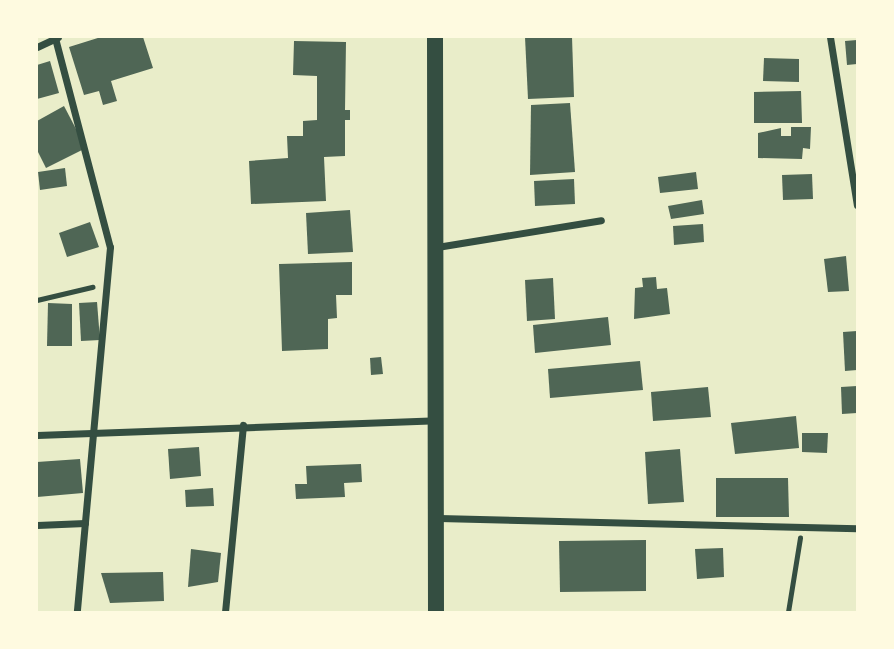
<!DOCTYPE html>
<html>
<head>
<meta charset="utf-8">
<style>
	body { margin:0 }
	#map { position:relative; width:894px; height:649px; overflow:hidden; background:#e9edc9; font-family:"Noto Sans",sans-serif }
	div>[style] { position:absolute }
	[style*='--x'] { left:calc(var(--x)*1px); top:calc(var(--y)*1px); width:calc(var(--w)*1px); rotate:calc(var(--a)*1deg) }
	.building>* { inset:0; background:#4f6655 }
	.path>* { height:4.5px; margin:-2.25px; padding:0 2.25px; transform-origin:2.25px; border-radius:2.25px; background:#344e41 }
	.minor>* { height:7px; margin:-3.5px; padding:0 3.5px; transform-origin:3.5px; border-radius:3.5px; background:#344e41 }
	.trunk>* { height:16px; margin:-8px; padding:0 8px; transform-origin:8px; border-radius:8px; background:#344e41 }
	span { translate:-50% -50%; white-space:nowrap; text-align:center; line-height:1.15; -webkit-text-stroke:6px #fefae0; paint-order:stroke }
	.frame { position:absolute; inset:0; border:38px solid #fefae0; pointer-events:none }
</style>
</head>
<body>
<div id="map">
	<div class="building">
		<i style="clip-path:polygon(101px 37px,143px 37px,153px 68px,111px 81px,117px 101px,103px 105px,99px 91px,84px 95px,69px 47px)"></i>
		<i style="clip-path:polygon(525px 37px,572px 37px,574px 97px,528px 99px)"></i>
		<i style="clip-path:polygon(857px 40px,857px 64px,847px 65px,845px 41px)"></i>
		<i style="clip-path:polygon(294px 41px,346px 42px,345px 110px,350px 110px,350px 120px,345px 120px,345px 156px,324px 157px,326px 201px,251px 204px,249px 161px,288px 158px,287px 136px,303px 136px,303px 121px,317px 120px,317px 76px,293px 75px)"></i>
		<i style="clip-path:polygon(764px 58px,799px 59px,799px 82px,763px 81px)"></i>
		<i style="clip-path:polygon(50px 61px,59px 93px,37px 99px,37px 65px)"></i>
		<i style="clip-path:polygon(801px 91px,802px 123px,754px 123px,754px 92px)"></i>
		<i style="clip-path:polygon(570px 103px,575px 172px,530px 175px,531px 105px)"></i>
		<i style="clip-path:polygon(64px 106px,86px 148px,46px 168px,37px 150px,37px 121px)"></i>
		<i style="clip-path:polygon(791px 127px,811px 127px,810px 149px,803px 148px,802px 159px,758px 158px,758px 133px,781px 128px,781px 136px,791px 136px)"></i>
		<i style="clip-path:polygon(65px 168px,67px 186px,40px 190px,38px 172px)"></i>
		<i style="clip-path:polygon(696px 172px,698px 189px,660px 193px,658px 177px)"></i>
		<i style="clip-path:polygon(812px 174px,813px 199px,783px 200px,782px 175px)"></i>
		<i style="clip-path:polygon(574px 179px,575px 204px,535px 206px,534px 181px)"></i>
		<i style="clip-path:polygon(702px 200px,704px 214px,671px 219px,668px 206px)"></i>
		<i style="clip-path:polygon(350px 210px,353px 252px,308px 254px,306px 213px)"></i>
		<i style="clip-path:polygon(90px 222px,99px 247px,67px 257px,59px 233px)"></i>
		<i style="clip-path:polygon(703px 224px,704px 242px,674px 245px,673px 226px)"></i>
		<i style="clip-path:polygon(846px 256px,849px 291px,828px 292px,824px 259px)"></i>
		<i style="clip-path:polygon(352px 262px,352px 295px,336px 295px,337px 318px,328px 319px,328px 349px,282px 351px,279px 264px)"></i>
		<i style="clip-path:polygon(656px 277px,657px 289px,667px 288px,670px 314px,634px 319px,635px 288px,643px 287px,642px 278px)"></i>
		<i style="clip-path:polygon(553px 278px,555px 319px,527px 321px,525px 280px)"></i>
		<i style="clip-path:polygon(97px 302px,100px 340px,81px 341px,79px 303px)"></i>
		<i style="clip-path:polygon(48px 303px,72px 304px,72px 346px,47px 346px)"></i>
		<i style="clip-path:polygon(608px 317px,611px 345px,535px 353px,533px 325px)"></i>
		<i style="clip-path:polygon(857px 331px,857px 370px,845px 371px,843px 332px)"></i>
		<i style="clip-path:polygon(381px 357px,383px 374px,371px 375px,370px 358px)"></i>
		<i style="clip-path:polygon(640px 361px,643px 390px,550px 398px,548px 369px)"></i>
		<i style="clip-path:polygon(857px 386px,857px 413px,842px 414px,841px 387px)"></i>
		<i style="clip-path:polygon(708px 387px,711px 417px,653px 421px,651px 392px)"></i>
		<i style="clip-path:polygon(796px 416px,799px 448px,735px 454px,731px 423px)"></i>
		<i style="clip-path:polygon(802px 433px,828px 433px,827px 453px,802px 452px)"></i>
		<i style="clip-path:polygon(199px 447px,201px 476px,170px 479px,168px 449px)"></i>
		<i style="clip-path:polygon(680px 449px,684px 502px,648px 504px,645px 452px)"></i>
		<i style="clip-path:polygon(80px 459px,83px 493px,37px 497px,37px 462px)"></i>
		<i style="clip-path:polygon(361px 464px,362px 482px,344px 483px,345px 497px,296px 499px,295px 484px,307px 484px,306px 466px)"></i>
		<i style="clip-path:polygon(716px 478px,788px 478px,789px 517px,716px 517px)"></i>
		<i style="clip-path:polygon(213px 488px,214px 506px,186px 507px,185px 490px)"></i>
		<i style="clip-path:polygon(646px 540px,646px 591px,560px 592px,559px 541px)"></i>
		<i style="clip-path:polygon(723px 548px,724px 577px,697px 579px,695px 549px)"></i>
		<i style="clip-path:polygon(191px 549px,221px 553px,218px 582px,188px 587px)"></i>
		<i style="clip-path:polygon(163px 572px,164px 601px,110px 603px,101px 573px)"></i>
	</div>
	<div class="path">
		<i style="--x:37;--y:300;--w:57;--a:-13.3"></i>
		<i style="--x:788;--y:612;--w:75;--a:-80.8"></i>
	</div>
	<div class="minor">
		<i style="--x:830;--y:37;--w:170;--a:80.9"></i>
		<i style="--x:55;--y:38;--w:216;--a:75.3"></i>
		<i style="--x:110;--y:247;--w:366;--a:95.2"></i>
		<i style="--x:37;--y:47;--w:23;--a:-25"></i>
		<i style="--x:437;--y:247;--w:166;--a:-9.3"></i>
		<i style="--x:37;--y:435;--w:400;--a:-2.1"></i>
		<i style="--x:439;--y:518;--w:418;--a:1.4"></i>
		<i style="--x:37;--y:525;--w:48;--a:-2.4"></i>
		<i style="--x:225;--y:612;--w:188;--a:-84.5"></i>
	</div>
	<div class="trunk">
		<i style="--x:435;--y:37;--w:575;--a:89.9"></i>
	</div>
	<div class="frame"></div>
</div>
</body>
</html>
